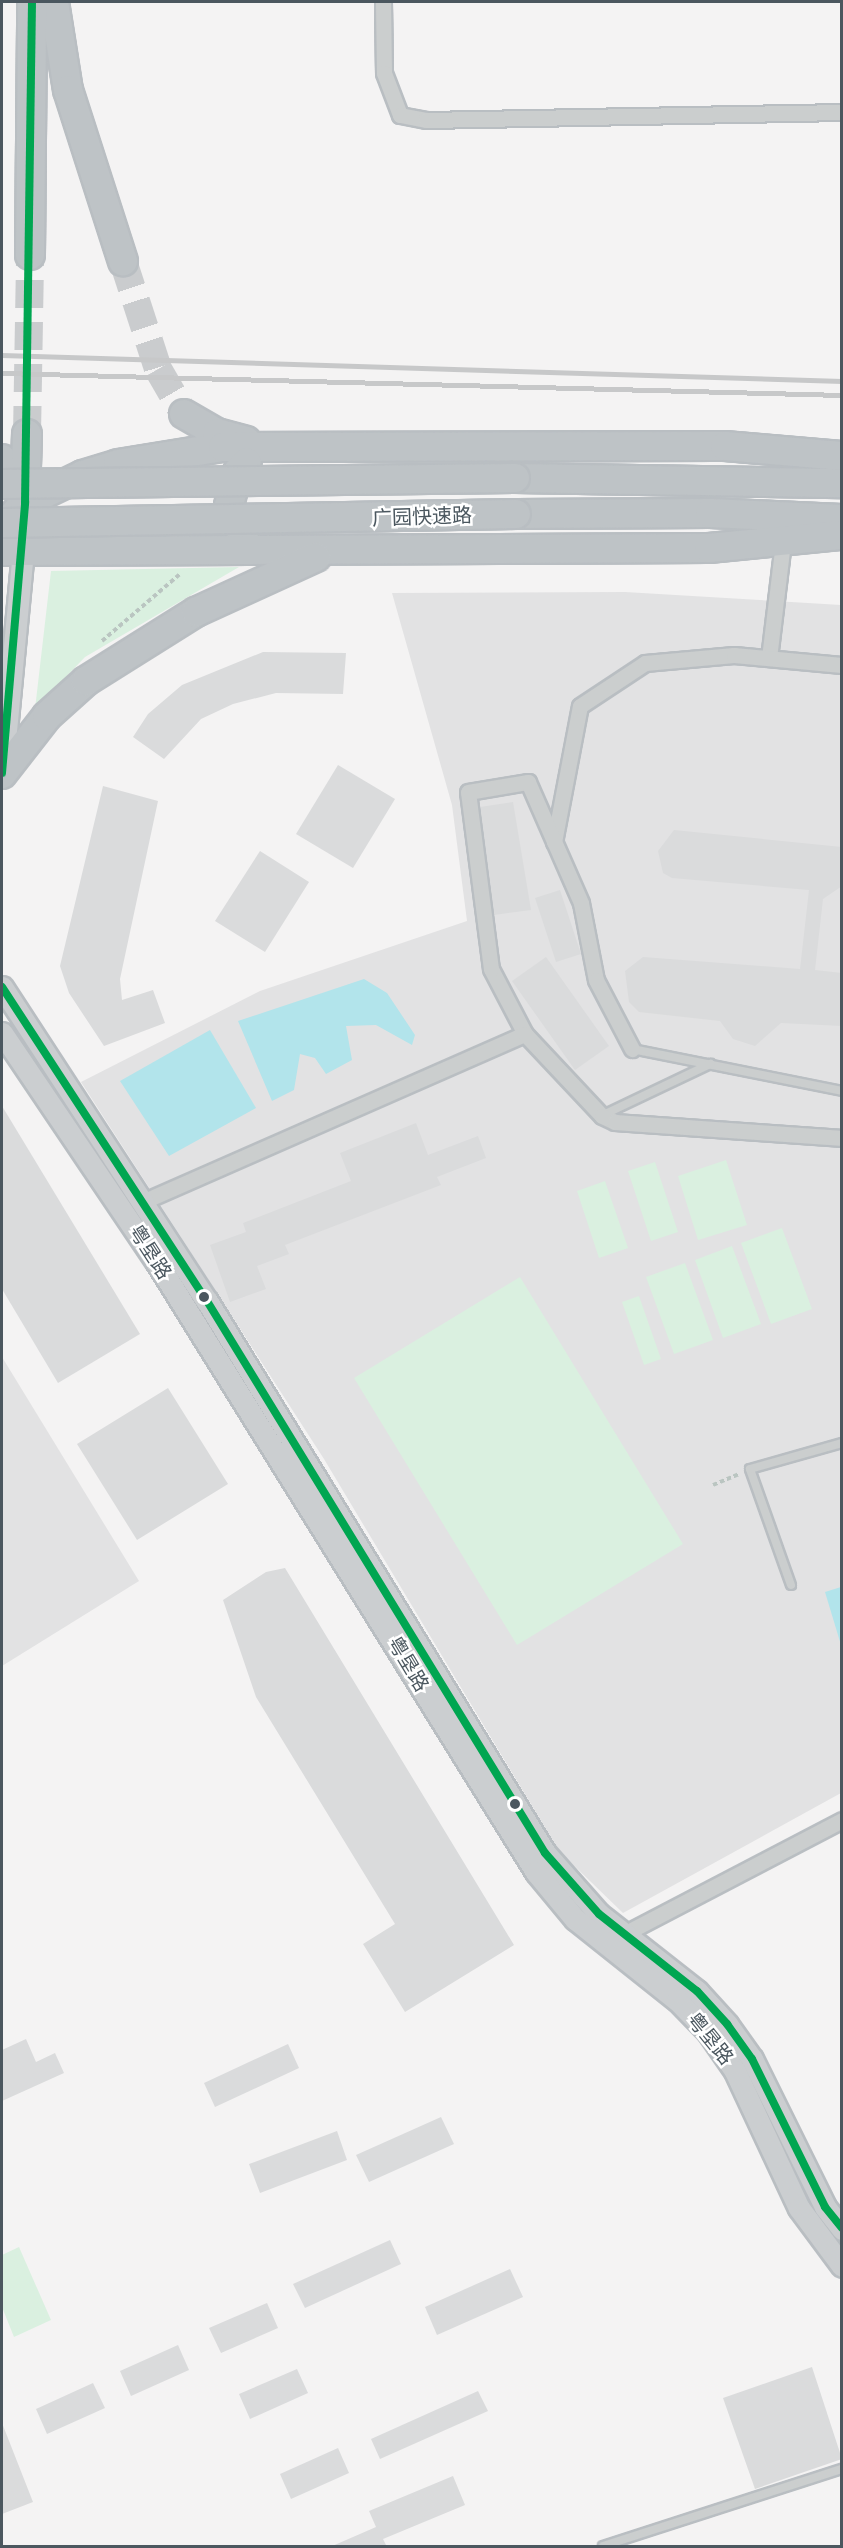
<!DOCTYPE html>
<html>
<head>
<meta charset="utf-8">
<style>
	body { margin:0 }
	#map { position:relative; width:843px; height:2548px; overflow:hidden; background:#f4f3f3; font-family:Karla,"Noto Sans SC",sans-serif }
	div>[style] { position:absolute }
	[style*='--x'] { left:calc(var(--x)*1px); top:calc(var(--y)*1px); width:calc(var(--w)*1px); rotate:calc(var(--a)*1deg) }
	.education>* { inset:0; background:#e2e2e3 }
	.green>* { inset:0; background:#daf0e0 }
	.water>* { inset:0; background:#b2e4eb }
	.building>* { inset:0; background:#dadbdc }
	.highway-tunnel>* { height:28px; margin-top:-14px; transform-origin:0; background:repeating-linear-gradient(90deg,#caccce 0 28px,transparent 0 42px) }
	.path>* { height:4px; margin-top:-2px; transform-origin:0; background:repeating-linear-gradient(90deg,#bac5c1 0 4.5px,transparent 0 7.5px) }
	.roads { filter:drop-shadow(2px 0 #b9bec2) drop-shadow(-2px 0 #b9bec2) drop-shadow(0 2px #b9bec2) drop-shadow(0 -2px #b9bec2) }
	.lane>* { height:8px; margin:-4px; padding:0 4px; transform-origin:4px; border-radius:4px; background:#cbcece }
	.street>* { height:15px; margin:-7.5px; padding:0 7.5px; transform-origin:7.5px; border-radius:7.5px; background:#cbcece }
	.secondary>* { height:21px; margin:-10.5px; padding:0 10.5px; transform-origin:10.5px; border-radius:10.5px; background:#cbced0 }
	.highway>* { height:28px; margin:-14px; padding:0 14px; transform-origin:14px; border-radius:14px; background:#bec3c6 }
	.rail>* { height:4.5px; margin:-2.25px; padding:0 2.25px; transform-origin:2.25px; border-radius:2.25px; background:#c7c8c9 }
	.bridges { filter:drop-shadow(2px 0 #b9bec2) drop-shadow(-2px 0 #b9bec2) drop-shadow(0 2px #b9bec2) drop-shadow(0 -2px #b9bec2) }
	.highway-bridge>* { height:28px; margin:-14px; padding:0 14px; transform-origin:14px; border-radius:14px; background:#bec3c6 }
	.bus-1>* { height:8px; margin:-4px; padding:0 4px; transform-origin:4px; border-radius:4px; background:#00a651 }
	.dots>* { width:16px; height:16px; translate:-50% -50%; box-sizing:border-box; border:3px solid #fff; border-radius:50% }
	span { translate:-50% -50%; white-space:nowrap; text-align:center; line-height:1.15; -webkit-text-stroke:5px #fff; paint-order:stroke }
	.street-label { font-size:20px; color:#4b575f }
	.frame { position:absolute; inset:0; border:3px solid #4b575f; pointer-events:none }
</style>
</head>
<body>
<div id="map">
	<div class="education">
		<i style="clip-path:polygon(625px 592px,841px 605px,841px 1793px,623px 1913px,559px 1851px,324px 1459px,81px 1082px,260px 991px,467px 921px,452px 805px,392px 593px)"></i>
		<i style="clip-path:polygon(2px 1357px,139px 1581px,2px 1666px)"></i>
	</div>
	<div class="green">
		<i style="clip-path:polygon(239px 567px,85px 657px,35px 709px,51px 571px)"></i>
		<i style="clip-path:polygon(726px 1160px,747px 1225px,698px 1240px,678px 1176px)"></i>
		<i style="clip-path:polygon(655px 1162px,678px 1232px,651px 1241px,628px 1171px)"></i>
		<i style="clip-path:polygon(605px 1181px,628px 1248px,599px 1258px,577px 1191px)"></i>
		<i style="clip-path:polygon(782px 1228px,812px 1309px,771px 1324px,741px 1243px)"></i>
		<i style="clip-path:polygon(732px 1246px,761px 1324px,723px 1338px,695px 1260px)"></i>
		<i style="clip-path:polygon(685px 1263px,713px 1340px,674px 1354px,646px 1277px)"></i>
		<i style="clip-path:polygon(520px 1277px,683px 1544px,517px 1645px,354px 1378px)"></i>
		<i style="clip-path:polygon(639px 1296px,661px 1359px,644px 1365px,622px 1302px)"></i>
		<i style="clip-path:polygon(19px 2247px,51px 2320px,14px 2337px,2px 2307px,2px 2255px)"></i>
	</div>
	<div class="water">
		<i style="clip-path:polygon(364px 979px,387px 993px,415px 1035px,412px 1045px,376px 1025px,346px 1026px,352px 1060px,326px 1074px,315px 1058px,300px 1054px,294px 1090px,272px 1101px,238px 1021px)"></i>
		<i style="clip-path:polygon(210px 1030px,256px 1108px,169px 1156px,120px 1081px)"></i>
		<i style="clip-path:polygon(841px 1587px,842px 1587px,841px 1645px,825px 1592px)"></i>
	</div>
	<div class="building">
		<i style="clip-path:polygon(263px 652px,346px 653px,343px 694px,276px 693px,233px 704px,201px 719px,164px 759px,133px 737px,148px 714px,182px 685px)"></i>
		<i style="clip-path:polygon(338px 765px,395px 799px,353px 868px,296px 834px)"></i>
		<i style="clip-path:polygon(103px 786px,158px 801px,120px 979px,122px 1000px,153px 990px,165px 1023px,104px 1046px,69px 993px,60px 966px)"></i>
		<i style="clip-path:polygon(513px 802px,531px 910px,494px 915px,480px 807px)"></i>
		<i style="clip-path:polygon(674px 830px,842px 847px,842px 886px,823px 899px,815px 970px,842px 973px,842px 1026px,781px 1023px,755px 1046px,733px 1039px,720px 1021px,639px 1012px,629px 1002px,625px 971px,643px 957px,800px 969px,809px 890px,672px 878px,663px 873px,658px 851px)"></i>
		<i style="clip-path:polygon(260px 851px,309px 882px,265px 952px,215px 921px)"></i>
		<i style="clip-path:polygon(560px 890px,581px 954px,556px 962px,535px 898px)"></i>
		<i style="clip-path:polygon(546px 957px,609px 1046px,575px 1070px,512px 981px)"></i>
		<i style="clip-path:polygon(2px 1106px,140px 1334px,58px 1383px,2px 1289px)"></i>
		<i style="clip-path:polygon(416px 1123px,428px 1155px,478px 1136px,486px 1158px,437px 1177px,441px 1185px,285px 1245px,289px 1254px,257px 1266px,266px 1289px,230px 1302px,210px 1245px,246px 1232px,243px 1223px,351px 1181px,340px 1153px)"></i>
		<i style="clip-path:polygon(168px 1388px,228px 1484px,137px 1540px,77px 1444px)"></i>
		<i style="clip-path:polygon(285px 1568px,514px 1945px,405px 2012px,363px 1944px,395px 1924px,256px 1697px,223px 1600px,266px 1572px)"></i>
		<i style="clip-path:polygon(26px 2039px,36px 2062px,55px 2053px,64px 2073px,2px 2101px,2px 2050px)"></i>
		<i style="clip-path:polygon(288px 2044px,299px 2068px,215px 2107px,204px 2083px)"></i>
		<i style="clip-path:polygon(441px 2117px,454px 2144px,369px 2182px,356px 2155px)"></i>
		<i style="clip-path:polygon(337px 2131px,347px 2160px,260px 2193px,249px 2164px)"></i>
		<i style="clip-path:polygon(390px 2240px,401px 2264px,305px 2308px,293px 2284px)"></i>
		<i style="clip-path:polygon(510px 2269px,523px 2297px,437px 2335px,425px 2307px)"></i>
		<i style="clip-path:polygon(267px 2303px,278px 2328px,221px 2353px,209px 2328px)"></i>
		<i style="clip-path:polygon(178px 2345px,189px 2370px,131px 2396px,120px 2371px)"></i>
		<i style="clip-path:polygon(812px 2367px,842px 2459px,755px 2489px,723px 2398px)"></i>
		<i style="clip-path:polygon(297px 2369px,308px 2393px,250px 2419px,239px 2394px)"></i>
		<i style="clip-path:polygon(93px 2383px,105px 2408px,47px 2434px,36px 2409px)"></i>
		<i style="clip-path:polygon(478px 2391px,488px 2411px,380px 2459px,371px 2439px)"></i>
		<i style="clip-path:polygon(2px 2423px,33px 2502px,2px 2514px)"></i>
		<i style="clip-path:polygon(338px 2448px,349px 2473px,291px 2499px,280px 2474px)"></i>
		<i style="clip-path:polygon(453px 2476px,465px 2505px,383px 2539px,387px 2547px,330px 2547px,376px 2527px,369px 2511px)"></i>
	</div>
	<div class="highway-tunnel">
		<i style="--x:123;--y:261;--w:114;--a:72"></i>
		<i style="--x:158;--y:369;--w:52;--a:60"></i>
		<i style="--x:27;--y:434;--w:179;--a:-89"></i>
	</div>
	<div class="path">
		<i style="--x:102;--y:641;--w:104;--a:-40.7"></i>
		<i style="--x:713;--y:1485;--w:28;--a:-23"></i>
	</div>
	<div class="roads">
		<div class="lane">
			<i style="--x:632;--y:1049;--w:214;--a:11.3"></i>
			<i style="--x:603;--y:1115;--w:119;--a:-25.5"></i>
			<i style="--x:791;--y:1585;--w:123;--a:-109.5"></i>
			<i style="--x:750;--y:1469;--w:96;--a:-15.8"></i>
			<i style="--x:603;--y:2546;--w:251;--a:-17.9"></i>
		</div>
		<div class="street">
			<i style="--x:383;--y:2;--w:71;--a:89.2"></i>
			<i style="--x:384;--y:73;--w:45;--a:69.1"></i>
			<i style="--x:400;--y:115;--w:26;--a:11"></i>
			<i style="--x:426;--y:120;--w:416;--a:-1.1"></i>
			<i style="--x:769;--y:658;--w:117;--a:-83.1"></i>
			<i style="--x:554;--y:842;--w:138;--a:-79.2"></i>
			<i style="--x:580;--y:706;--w:78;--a:-33.5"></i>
			<i style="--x:645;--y:663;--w:89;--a:-5.1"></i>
			<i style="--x:734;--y:655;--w:108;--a:5.3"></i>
			<i style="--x:525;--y:1034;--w:73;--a:-117.6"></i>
			<i style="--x:491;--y:969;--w:178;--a:-97.4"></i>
			<i style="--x:468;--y:792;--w:61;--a:-9.5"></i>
			<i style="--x:528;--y:782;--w:132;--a:66.3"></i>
			<i style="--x:581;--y:903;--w:78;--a:79"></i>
			<i style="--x:596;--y:980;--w:78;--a:62.4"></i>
			<i style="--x:142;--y:1202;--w:418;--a:-23.7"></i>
			<i style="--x:525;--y:1034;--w:112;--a:46.8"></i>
			<i style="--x:602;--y:1116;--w:14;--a:25"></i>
			<i style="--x:615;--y:1122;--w:228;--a:4"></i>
			<i style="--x:624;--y:1934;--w:246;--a:-27.6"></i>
		</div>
		<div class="secondary">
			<i style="--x:2;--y:773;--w:223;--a:-84.6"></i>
			<i style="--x:2;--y:987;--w:375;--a:56.9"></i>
			<i style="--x:207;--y:1301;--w:647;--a:58.52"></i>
			<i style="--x:545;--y:1853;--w:81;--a:48.5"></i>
			<i style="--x:599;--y:1914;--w:125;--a:38.2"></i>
			<i style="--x:697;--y:1991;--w:45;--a:47.7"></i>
			<i style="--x:727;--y:2024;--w:43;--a:54.5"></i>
			<i style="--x:752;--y:2059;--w:165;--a:63.7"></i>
			<i style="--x:825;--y:2207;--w:28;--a:52"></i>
			<i style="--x:2;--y:1033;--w:275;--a:56"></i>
			<i style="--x:156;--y:1261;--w:720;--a:58.12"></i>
			<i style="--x:536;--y:1872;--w:61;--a:50.3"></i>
			<i style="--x:575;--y:1919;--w:130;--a:38.5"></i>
			<i style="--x:677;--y:2000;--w:45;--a:45.9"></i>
			<i style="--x:708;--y:2032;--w:47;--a:55.3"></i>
			<i style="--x:735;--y:2071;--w:151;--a:65"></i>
			<i style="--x:799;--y:2208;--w:72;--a:53.4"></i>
		</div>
		<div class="highway">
			<i style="--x:54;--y:2;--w:89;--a:81"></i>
			<i style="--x:68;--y:90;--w:180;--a:72.2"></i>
			<i style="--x:30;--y:255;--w:253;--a:-89.5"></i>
			<i style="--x:184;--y:414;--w:38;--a:30"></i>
			<i style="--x:217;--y:433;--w:30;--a:15"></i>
			<i style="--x:2;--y:459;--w:48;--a:62.9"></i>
			<i style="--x:515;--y:478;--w:327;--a:0.9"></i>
			<i style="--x:25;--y:501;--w:67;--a:-88.3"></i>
			<i style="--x:516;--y:514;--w:194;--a:-0.3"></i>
			<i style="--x:710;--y:513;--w:132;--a:2.6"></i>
			<i style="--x:2;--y:527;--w:33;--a:-46"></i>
			<i style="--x:25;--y:503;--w:64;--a:-25.8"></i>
			<i style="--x:83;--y:475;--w:37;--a:-17"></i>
			<i style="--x:118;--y:464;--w:106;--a:-9.2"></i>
			<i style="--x:223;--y:447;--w:502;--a:-0.11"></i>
			<i style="--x:725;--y:446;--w:117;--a:4.9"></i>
			<i style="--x:244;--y:538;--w:36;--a:-114"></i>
			<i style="--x:229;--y:505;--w:34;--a:-75"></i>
			<i style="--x:238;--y:472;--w:13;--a:-48"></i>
			<i style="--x:2;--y:551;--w:707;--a:-0.24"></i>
			<i style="--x:709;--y:548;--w:134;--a:-5.6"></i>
			<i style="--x:2;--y:774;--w:73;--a:-52.2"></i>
			<i style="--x:47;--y:716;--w:52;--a:-41.9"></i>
			<i style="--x:86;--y:681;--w:130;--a:-32.1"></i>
			<i style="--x:196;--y:612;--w:132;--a:-24.6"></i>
		</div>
	</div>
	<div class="rail">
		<i style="--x:2;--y:355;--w:840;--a:1.77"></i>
		<i style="--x:2;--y:373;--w:840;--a:1.5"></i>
	</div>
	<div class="bridges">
		<div class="highway-bridge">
			<i style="--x:2;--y:484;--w:513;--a:-0.67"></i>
			<i style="--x:2;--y:523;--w:514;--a:-1"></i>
		</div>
	</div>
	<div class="bus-1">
		<i style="--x:2;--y:773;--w:271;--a:-85.1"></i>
		<i style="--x:25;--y:503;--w:501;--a:-89.2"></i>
		<i style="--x:2;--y:987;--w:375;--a:56.9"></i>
		<i style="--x:207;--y:1301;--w:647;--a:58.52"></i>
		<i style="--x:545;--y:1853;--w:81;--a:48.5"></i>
		<i style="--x:599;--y:1914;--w:125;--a:38.2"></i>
		<i style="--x:697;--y:1991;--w:45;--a:47.7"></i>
		<i style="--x:727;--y:2024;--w:43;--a:54.5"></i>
		<i style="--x:752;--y:2059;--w:165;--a:63.7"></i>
		<i style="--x:825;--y:2207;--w:27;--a:51"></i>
	</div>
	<div class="dots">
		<i style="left:204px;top:1297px;background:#4b575f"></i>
		<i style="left:515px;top:1804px;background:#4b575f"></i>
	</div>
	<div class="street-label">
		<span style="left:422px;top:517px;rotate:-2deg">广园快速路</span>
		<span style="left:150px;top:1252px;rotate:57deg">粤垦路</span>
		<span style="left:408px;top:1664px;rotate:59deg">粤垦路</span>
		<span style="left:710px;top:2039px;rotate:51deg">粤垦路</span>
	</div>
	<div class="frame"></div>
</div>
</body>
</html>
